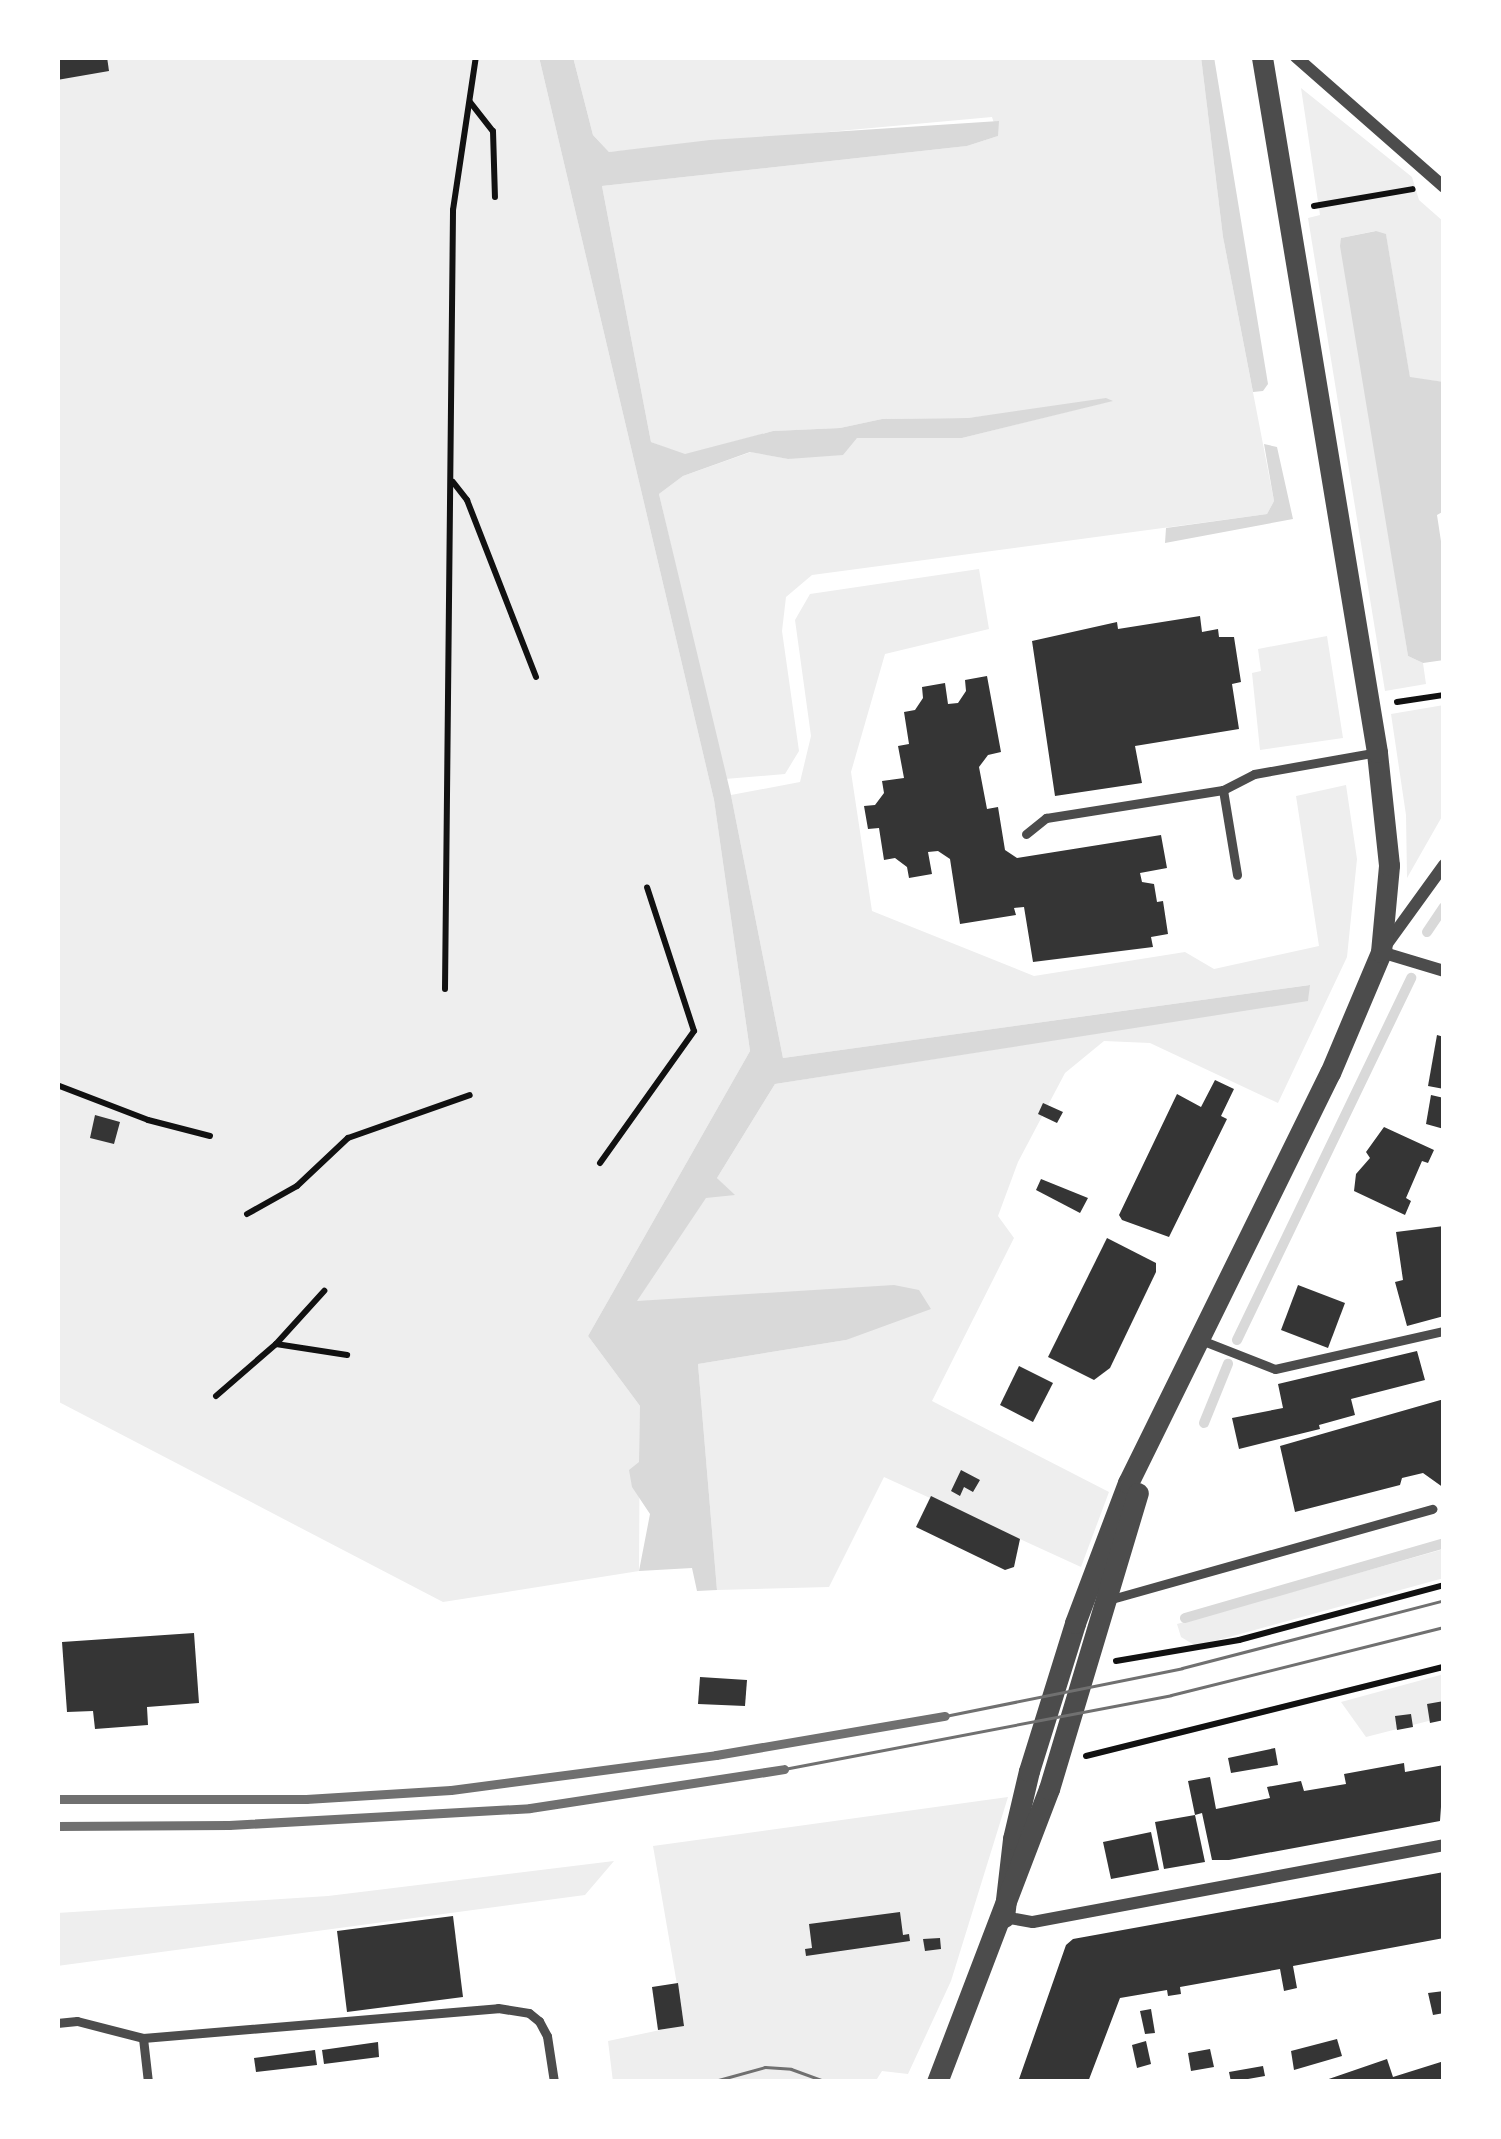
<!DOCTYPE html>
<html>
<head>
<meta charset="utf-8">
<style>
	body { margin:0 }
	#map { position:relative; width:1501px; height:2139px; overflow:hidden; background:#fff; font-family:Jost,sans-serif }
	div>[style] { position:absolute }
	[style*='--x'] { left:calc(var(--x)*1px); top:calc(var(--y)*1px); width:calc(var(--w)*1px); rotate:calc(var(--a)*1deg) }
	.green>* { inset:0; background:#eee }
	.water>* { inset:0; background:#d9d9d9 }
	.stream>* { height:10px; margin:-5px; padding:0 5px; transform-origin:5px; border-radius:5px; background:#d9d9d9 }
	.building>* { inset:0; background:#353535 }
	.path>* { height:6px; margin:-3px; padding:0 3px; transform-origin:3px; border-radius:3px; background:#111 }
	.service>* { height:9px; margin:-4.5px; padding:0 4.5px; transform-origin:4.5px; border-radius:4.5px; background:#4c4c4c }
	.minor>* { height:12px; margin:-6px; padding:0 6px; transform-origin:6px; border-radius:6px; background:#4c4c4c }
	.tertiary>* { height:21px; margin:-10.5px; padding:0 10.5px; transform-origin:10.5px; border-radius:10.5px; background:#4c4c4c }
	.tram>* { height:3px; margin:-1.5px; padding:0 1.5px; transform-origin:1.5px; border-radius:1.5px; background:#707070 }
	.rail>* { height:9px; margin:-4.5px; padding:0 4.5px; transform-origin:4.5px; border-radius:4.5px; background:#707070 }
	span { translate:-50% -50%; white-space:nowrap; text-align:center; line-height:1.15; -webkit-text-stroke:9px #fff; paint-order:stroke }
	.frame { position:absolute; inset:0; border:60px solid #fff; pointer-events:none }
</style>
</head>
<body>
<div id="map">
	<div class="green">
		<i style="clip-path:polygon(57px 57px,539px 57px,714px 800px,750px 1051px,588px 1336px,640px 1406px,639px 1571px,443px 1602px,57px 1401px)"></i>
		<i style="clip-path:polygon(573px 57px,1201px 57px,1223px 237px,1274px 501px,1267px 514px,812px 575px,786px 597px,782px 631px,799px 751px,785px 774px,725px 779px,659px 494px,683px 476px,751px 452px,788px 459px,857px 438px,962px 438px,1111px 401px,968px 418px,882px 419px,840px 428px,773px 431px,685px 455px,651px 442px,602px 186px,967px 146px,998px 136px,992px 117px,609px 152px,593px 135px)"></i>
		<i style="clip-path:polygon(1301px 88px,1412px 177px,1419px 200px,1444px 222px,1444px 382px,1410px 378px,1386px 235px,1375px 231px,1341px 238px,1408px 656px,1423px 663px,1426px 684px,1385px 691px,1308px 218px,1320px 215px)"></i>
		<i style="clip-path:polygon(979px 569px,989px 629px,885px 654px,851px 772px,872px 911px,1034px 976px,1185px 952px,1214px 969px,1319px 946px,1296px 796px,1346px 785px,1357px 859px,1347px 957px,1278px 1103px,1150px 1043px,1104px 1041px,1065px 1073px,1018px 1162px,998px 1216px,1014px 1238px,932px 1401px,1109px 1492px,1081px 1567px,884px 1477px,829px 1587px,717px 1590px,698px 1364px,846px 1340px,636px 1301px,706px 1197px,732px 1193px,717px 1178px,775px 1084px,1308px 1000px,1309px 985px,783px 1058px,731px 795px,800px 782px,811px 736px,795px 620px,810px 594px)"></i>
		<i style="clip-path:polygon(1327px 636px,1343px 738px,1260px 750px,1252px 673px,1261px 671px,1258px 649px)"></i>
		<i style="clip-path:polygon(1444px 705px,1444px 813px,1407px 878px,1406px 815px,1391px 714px)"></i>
		<i style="clip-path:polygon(1444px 1549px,1444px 1578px,1196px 1646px,1181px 1637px,1177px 1624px)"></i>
		<i style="clip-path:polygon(1444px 1674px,1444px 1717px,1366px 1737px,1341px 1702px)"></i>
		<i style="clip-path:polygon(1008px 1797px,951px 1981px,908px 2074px,882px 2071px,875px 2082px,613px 2082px,608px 2041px,684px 2025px,653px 1846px)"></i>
		<i style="clip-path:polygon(614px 1861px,585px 1895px,57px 1966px,57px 1913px,328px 1896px)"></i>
	</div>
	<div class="water">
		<i style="clip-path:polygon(539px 57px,573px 57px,593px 135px,609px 152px,710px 140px,999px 121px,998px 136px,967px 146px,602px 186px,651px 442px,685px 454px,773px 431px,840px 428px,882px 419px,968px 418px,1106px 398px,1113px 401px,962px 438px,857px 438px,843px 455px,788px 459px,750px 452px,683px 476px,659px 494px,731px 795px,783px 1058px,1310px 985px,1308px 1001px,775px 1084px,717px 1178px,735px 1195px,706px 1198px,637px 1301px,894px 1285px,919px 1290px,931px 1309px,846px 1340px,698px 1364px,717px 1590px,697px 1591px,692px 1568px,639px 1571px,650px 1514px,632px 1487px,629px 1470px,639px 1462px,640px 1406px,588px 1336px,750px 1051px,714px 800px)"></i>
		<i style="clip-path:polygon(1201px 57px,1214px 57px,1268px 384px,1263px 391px,1253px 392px,1223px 237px)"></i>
		<i style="clip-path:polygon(1376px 231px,1386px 234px,1410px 377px,1444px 382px,1444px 511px,1437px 515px,1444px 561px,1444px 660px,1423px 663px,1408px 656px,1340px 246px,1341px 238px)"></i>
		<i style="clip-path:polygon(1264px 444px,1277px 447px,1293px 519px,1165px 543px,1166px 528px,1267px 514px,1274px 501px)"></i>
	</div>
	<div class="stream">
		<i style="--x:1427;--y:932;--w:30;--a:-56"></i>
		<i style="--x:1237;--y:1340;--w:402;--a:-64.3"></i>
		<i style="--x:1204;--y:1423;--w:64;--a:-67.9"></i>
		<i style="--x:1185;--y:1618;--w:270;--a:-16.1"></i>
	</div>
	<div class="building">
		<i style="clip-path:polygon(57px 57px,107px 57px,109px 71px,57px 80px)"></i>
		<i style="clip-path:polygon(1200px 616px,1202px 632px,1218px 629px,1219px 637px,1234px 637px,1241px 682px,1232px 684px,1239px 729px,1135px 746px,1142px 783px,1055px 796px,1032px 641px,1117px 622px,1118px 629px)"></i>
		<i style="clip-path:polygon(987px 676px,1001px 752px,988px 755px,979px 767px,987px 809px,998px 807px,1005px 850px,1017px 858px,1161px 835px,1167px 868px,1140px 873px,1142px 882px,1154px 884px,1157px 902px,1163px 901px,1168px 934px,1151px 937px,1153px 947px,1033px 962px,1024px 907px,1014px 908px,1016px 915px,960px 924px,950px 859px,938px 851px,928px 852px,932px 874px,909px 878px,907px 867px,895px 858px,884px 860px,879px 828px,868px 829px,864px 806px,875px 805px,884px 793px,882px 781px,904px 778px,898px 746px,909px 744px,904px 712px,915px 710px,923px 698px,922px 687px,945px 683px,948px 704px,958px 703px,966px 691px,965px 680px)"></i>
		<i style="clip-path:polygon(1437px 1035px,1444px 1037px,1444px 1089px,1428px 1086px)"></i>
		<i style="clip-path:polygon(1215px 1080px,1234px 1089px,1221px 1116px,1227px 1119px,1169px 1237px,1122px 1220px,1119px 1215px,1177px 1094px,1201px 1107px)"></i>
		<i style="clip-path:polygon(1431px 1095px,1444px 1098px,1444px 1129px,1426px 1124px)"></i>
		<i style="clip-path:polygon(1043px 1103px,1063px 1112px,1057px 1123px,1038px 1114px)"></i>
		<i style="clip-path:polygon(95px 1115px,120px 1122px,114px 1144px,90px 1138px)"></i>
		<i style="clip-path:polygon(1384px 1127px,1434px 1150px,1428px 1163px,1422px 1161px,1406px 1198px,1411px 1201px,1405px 1215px,1354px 1191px,1356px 1174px,1370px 1158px,1366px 1152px)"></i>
		<i style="clip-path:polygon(1041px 1179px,1088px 1198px,1080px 1213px,1036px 1190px)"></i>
		<i style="clip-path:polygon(1444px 1226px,1444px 1316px,1407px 1326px,1395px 1282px,1403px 1280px,1396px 1232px)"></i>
		<i style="clip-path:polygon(1107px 1238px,1156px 1263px,1156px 1272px,1110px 1368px,1094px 1380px,1048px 1357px)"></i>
		<i style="clip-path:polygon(1298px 1285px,1345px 1303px,1328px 1348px,1281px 1330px)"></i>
		<i style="clip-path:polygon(1417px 1351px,1425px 1380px,1351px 1399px,1355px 1415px,1319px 1425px,1320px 1429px,1239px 1449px,1232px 1418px,1283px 1408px,1278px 1384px)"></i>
		<i style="clip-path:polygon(1019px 1366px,1053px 1383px,1033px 1422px,1000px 1405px)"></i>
		<i style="clip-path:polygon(1444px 1399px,1444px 1488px,1423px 1473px,1402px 1478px,1400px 1485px,1295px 1512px,1280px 1446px)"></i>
		<i style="clip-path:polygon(961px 1470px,980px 1480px,973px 1492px,964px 1487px,960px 1496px,951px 1491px)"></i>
		<i style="clip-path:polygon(931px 1496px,1020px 1539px,1014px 1567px,1005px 1570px,916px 1527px)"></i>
		<i style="clip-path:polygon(194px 1633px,199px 1703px,147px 1707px,148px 1725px,95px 1729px,93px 1711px,67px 1712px,62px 1642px)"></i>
		<i style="clip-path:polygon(700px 1677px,747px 1680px,745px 1706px,698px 1704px)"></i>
		<i style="clip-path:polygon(1444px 1701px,1444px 1720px,1430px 1723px,1427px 1704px)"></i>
		<i style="clip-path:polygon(1411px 1714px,1413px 1727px,1397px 1730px,1395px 1716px)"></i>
		<i style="clip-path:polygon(1275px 1748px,1278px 1765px,1231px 1773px,1228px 1758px)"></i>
		<i style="clip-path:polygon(1404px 1763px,1405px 1772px,1444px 1765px,1440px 1821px,1229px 1860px,1212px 1860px,1202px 1813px,1195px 1815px,1188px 1781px,1210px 1777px,1216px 1809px,1270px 1798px,1267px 1787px,1301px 1781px,1304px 1791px,1346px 1784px,1344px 1774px)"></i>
		<i style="clip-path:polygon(1195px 1815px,1205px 1862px,1164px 1869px,1155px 1822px)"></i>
		<i style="clip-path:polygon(1151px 1832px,1159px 1870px,1111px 1879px,1103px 1842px)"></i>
		<i style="clip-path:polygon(1444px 1872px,1444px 1938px,1293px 1966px,1297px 1988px,1284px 1991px,1280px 1969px,1180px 1987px,1181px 1994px,1168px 1996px,1167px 1990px,1120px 1998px,1088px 2082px,1018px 2082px,1066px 1945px,1073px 1939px)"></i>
		<i style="clip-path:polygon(900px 1912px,903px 1935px,909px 1934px,910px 1941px,806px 1956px,805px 1949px,812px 1948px,809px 1924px)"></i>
		<i style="clip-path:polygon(453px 1916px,463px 1997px,347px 2012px,337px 1931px)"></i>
		<i style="clip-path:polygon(940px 1938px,941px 1949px,925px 1951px,923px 1939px)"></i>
		<i style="clip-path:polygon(678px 1983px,684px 2026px,658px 2030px,652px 1987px)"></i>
		<i style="clip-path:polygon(1444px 1991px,1444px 2013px,1433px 2015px,1428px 1993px)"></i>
		<i style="clip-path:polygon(1151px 2009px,1155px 2033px,1145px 2034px,1140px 2011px)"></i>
		<i style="clip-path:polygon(1337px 2039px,1342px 2056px,1294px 2070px,1291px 2051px)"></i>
		<i style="clip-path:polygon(1146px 2041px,1151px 2064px,1137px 2068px,1132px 2045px)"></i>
		<i style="clip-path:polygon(378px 2042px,379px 2057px,324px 2064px,322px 2050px)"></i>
		<i style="clip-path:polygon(1210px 2049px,1214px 2067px,1191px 2071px,1188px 2053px)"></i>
		<i style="clip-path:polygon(315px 2050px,317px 2065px,256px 2072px,254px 2058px)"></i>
		<i style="clip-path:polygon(1387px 2059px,1393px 2077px,1444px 2061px,1444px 2082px,1320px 2082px)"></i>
		<i style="clip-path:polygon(1263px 2066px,1265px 2076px,1231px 2082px,1229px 2072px)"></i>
	</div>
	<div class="path">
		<i style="--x:470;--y:102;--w:37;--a:52"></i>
		<i style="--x:493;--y:131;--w:66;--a:88.3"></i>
		<i style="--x:1314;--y:206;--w:100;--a:-9.7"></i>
		<i style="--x:453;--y:482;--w:23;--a:52"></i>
		<i style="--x:467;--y:500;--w:190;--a:68.7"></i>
		<i style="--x:1397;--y:702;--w:48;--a:-8.5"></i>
		<i style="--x:445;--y:989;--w:779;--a:-89.41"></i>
		<i style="--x:453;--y:210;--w:155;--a:-81.5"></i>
		<i style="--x:57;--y:1085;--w:97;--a:21"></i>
		<i style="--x:148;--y:1120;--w:64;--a:14.5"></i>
		<i style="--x:600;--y:1163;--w:162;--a:-54.5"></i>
		<i style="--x:694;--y:1031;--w:151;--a:-108.1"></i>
		<i style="--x:247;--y:1214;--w:57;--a:-29.2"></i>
		<i style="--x:297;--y:1186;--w:70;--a:-43.3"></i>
		<i style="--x:348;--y:1138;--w:129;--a:-19.4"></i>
		<i style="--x:276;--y:1344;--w:72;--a:8.8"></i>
		<i style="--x:216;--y:1396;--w:79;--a:-40.9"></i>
		<i style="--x:276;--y:1344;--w:72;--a:-47.8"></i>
		<i style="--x:1116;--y:1661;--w:125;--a:-9.7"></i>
		<i style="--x:1239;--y:1640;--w:212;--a:-15"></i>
		<i style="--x:1086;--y:1756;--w:369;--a:-14"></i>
	</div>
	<div class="service">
		<i style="--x:1223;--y:790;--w:86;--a:80.6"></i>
		<i style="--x:1026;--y:834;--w:26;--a:-39"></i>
		<i style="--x:1046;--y:818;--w:179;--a:-9"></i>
		<i style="--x:1223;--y:790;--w:35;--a:-27"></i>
		<i style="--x:1254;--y:774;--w:125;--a:-10.1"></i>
		<i style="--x:1201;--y:1340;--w:79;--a:21.4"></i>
		<i style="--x:1275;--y:1369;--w:173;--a:-12.7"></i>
		<i style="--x:1108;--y:1600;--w:337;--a:-15.7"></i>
		<i style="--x:57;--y:2023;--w:20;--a:-6"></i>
		<i style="--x:77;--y:2021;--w:68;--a:14.4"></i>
		<i style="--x:148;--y:2082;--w:44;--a:-96.5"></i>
		<i style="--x:143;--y:2038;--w:356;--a:-4.8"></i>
		<i style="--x:498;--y:2008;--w:31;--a:9"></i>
		<i style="--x:529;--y:2013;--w:13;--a:39"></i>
		<i style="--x:539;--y:2021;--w:17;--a:62"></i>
		<i style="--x:547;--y:2036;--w:47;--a:81.3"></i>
	</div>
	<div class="minor">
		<i style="--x:1296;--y:57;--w:197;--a:41.3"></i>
		<i style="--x:1444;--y:865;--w:107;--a:125.9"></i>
		<i style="--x:1381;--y:952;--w:66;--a:16.8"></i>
		<i style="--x:1004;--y:1917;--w:29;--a:10"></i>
		<i style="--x:1033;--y:1922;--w:418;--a:-10.6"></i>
	</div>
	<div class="tertiary">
		<i style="--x:1004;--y:1917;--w:79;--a:-83.4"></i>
		<i style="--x:1013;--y:1839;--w:70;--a:-76.8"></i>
		<i style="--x:1029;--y:1771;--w:155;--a:-72.7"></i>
		<i style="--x:1075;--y:1623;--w:150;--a:-69.3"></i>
		<i style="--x:1128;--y:1483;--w:457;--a:-63.8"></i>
		<i style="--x:1330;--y:1073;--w:131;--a:-67.1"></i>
		<i style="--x:1381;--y:952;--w:87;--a:-84.7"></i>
		<i style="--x:1389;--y:865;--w:114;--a:-96.1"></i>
		<i style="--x:1377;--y:752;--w:704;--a:-99.4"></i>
		<i style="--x:937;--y:2082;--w:314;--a:-69.1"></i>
		<i style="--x:1049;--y:1789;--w:309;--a:-73.3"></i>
	</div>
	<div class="tram">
		<i style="--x:945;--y:1716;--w:242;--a:-11.4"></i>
		<i style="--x:1182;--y:1668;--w:271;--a:-14.5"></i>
		<i style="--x:784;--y:1769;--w:394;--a:-10.8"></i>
		<i style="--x:1171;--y:1695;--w:281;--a:-14"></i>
		<i style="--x:711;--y:2082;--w:56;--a:-15.5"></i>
		<i style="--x:765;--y:2067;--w:26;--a:4"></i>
		<i style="--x:791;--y:2069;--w:37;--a:20"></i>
	</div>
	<div class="rail">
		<i style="--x:57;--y:1799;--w:249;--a:0"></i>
		<i style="--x:306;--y:1799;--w:145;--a:-3.6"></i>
		<i style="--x:451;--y:1790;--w:267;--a:-7.5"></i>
		<i style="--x:716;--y:1755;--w:232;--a:-9.7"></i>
		<i style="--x:57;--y:1826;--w:172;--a:-0.3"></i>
		<i style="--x:229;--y:1825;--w:301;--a:-3.2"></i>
		<i style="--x:530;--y:1808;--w:257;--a:-8.7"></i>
	</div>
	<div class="frame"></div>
</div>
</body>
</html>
